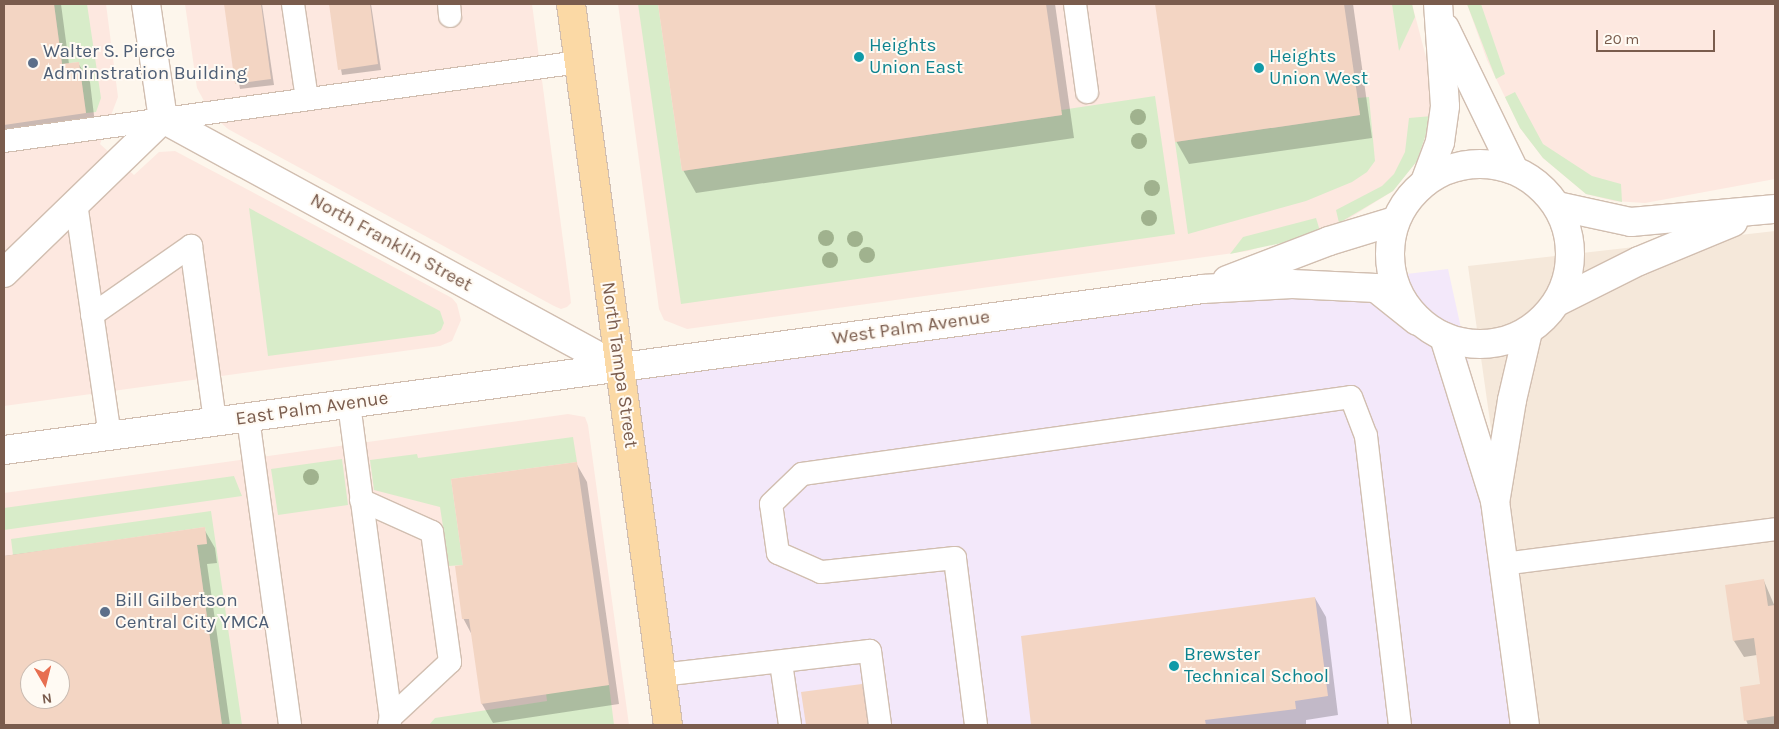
<!DOCTYPE html>
<html>
<head>
<meta charset="utf-8">
<style>
	body { margin:0 }
	#map { position:relative; width:1779px; height:729px; overflow:hidden; background:#fdf6ec; font-family:Karla,sans-serif }
	div>[style] { position:absolute }
	[style*='--x'] { left:calc(var(--x)*1px); top:calc(var(--y)*1px); width:calc(var(--w)*1px); rotate:calc(var(--a)*1deg) }
	.residential>* { inset:0; background:#f5e8da }
	.commercial>* { inset:0; background:#fde8e0 }
	.education>* { inset:0; background:#f3e8fa }
	.green>* { inset:0; background:#d8ecc9 }
	.shadow>* { inset:0; background:#0003 }
	.building>* { inset:0; background:#f3d5c3 }
	.roads { filter:drop-shadow(1px 0 #d1beb0) drop-shadow(-1px 0 #d1beb0) drop-shadow(0 1px #d1beb0) drop-shadow(0 -1px #d1beb0) }
	.service>* { height:22px; margin:-11px; padding:0 11px; transform-origin:11px; border-radius:11px; background:#fff }
	.minor>* { height:28px; margin:-14px; padding:0 14px; transform-origin:14px; border-radius:14px; background:#fff }
	.tertiary>* { height:28px; margin:-14px; padding:0 14px; transform-origin:14px; border-radius:14px; background:#fff }
	.tertiary>.ring { margin:-14px; padding:0; box-sizing:content-box; background:none; border:28px solid #fff; border-radius:50% }
	.primary>* { height:28px; margin:-14px; padding:0 14px; transform-origin:14px; border-radius:14px; background:#fbd9a5 }
	.trees>* { width:16px; height:16px; margin:-8px; border-radius:50%; background:#a0b28e }
	.dots>* { width:14px; height:14px; translate:-50% -50%; box-sizing:border-box; border:2px solid #fffaf3; border-radius:50% }
	span { translate:-50% -50%; white-space:nowrap; text-align:center; line-height:1.15; -webkit-text-stroke:4px #fffaf3; paint-order:stroke }
	.culture-label { font-size:19px; color:#0d838f }
	.left { translate:0 -50%; text-align:left }
	.service-label { font-size:19px; color:#4e5e75 }
	.street-label { font-size:19px; color:#7a5c4d }
	.frame { position:absolute; inset:0; border:5px solid #7a5c4d; pointer-events:none }
	.north { position:absolute; left:20px; top:659px; width:50px; height:50px; box-sizing:border-box; background:#fffaf3; border:1px solid #cabbb1; border-radius:50%; rotate:172deg; font-size:14px; font-weight:700; line-height:20px; text-align:center; color:#7a5c4d }
	.north::after { content:''; display:block; margin:auto; width:18px; height:22px; background:#e76f51; clip-path:polygon(50% 0,100% 100%,50% 72%,0 100%) }
	.scale { position:absolute; left:1596px; top:30px; width:119px; height:22px; box-sizing:border-box; border:2px solid #7a5c4d; border-top:0; padding-left:6px; font-size:15px; line-height:18px; white-space:nowrap; color:#7a5c4d; -webkit-text-stroke:4px #fffaf3; paint-order:stroke }
</style>
</head>
<body>
<div id="map">
	<div class="residential">
		<i style="clip-path:polygon(1775px 231px,1775px 725px,1533px 725px,1468px 266px)"></i>
	</div>
	<div class="commercial">
		<i style="clip-path:polygon(4px 4px,106px 4px,118px 97px,100px 144px,134px 175px,159px 152px,175px 151px,452px 298px,457px 304px,461px 320px,452px 341px,440px 346px,4px 406px)"></i>
		<i style="clip-path:polygon(185px 4px,532px 4px,570px 294px,571px 303px,567px 307px,561px 309px,554px 306px,228px 129px,211px 114px,197px 88px)"></i>
		<i style="clip-path:polygon(618px 4px,1412px 4px,1428px 65px,1433px 100px,1432px 116px,1417px 161px,1393px 191px,1348px 219px,1248px 251px,687px 329px,664px 320px,659px 309px)"></i>
		<i style="clip-path:polygon(1467px 4px,1775px 4px,1775px 179px,1645px 203px,1614px 201px,1586px 194px,1543px 158px,1520px 128px,1487px 60px)"></i>
		<i style="clip-path:polygon(evenodd,568px 414px,585px 417px,588px 425px,629px 725px,4px 725px,4px 493px,568px 414px,30px 669px,60px 669px,60px 699px,30px 699px,30px 669px)"></i>
	</div>
	<div class="education">
		<i style="clip-path:polygon(1448px 269px,1479px 410px,1523px 725px,677px 725px,631px 368px)"></i>
	</div>
	<div class="green">
		<i style="clip-path:polygon(54px 4px,87px 4px,101px 98px,96px 112px,86px 113px,79px 62px,62px 64px)"></i>
		<i style="clip-path:polygon(638px 4px,658px 4px,682px 171px,1062px 115px,1061px 110px,1155px 96px,1175px 234px,681px 304px)"></i>
		<i style="clip-path:polygon(1392px 4px,1412px 4px,1415px 17px,1399px 51px)"></i>
		<i style="clip-path:polygon(1467px 4px,1481px 4px,1505px 74px,1496px 79px)"></i>
		<i style="clip-path:polygon(1515px 92px,1543px 144px,1592px 176px,1621px 184px,1622px 202px,1586px 194px,1543px 158px,1520px 128px,1505px 97px)"></i>
		<i style="clip-path:polygon(1369px 97px,1375px 161px,1367px 172px,1352px 182px,1306px 201px,1188px 234px,1175px 142px,1360px 115px,1357px 98px)"></i>
		<i style="clip-path:polygon(1432px 116px,1417px 161px,1393px 191px,1339px 223px,1336px 210px,1382px 186px,1394px 174px,1405px 152px,1409px 118px)"></i>
		<i style="clip-path:polygon(249px 208px,440px 311px,444px 323px,441px 330px,434px 334px,268px 356px)"></i>
		<i style="clip-path:polygon(1316px 218px,1320px 231px,1296px 240px,1230px 254px,1243px 237px)"></i>
		<i style="clip-path:polygon(573px 437px,577px 462px,451px 479px,463px 565px,449px 566px,440px 507px,374px 490px,370px 460px,417px 454px,418px 458px)"></i>
		<i style="clip-path:polygon(342px 459px,348px 505px,278px 515px,271px 469px)"></i>
		<i style="clip-path:polygon(234px 476px,242px 496px,4px 530px,4px 508px)"></i>
		<i style="clip-path:polygon(211px 511px,242px 725px,222px 725px,197px 545px,207px 543px,205px 527px,13px 555px,11px 539px)"></i>
		<i style="clip-path:polygon(609px 685px,614px 725px,429px 725px,435px 718px,547px 701px,546px 693px)"></i>
	</div>
	<div class="shadow">
		<i style="clip-path:polygon(4px 4px,61px 4px,69px 64px,78px 63px,90px 82px,96px 132px,4px 145px)"></i>
		<i style="clip-path:polygon(225px 4px,262px 4px,274px 85px,240px 89px)"></i>
		<i style="clip-path:polygon(330px 4px,371px 4px,381px 70px,342px 75px)"></i>
		<i style="clip-path:polygon(659px 4px,1055px 4px,1074px 138px,696px 193px,683px 170px)"></i>
		<i style="clip-path:polygon(1156px 4px,1353px 4px,1372px 138px,1189px 164px,1176px 141px)"></i>
		<i style="clip-path:polygon(576px 463px,587px 482px,619px 704px,493px 723px,482px 704px,472px 635px,463px 618px,464px 566px)"></i>
		<i style="clip-path:polygon(evenodd,204px 529px,215px 548px,217px 563px,207px 564px,230px 725px,4px 725px,4px 556px,204px 529px,30px 669px,60px 669px,60px 699px,30px 699px,30px 669px)"></i>
		<i style="clip-path:polygon(1764px 581px,1775px 607px,1775px 725px,1748px 725px,1746px 720px,1762px 685px,1757px 655px,1744px 657px,1734px 641px)"></i>
		<i style="clip-path:polygon(1315px 598px,1326px 617px,1338px 715px,1306px 720px,1306px 725px,1033px 725px,1022px 637px)"></i>
		<i style="clip-path:polygon(861px 685px,868px 696px,872px 725px,807px 725px,803px 693px)"></i>
	</div>
	<div class="building">
		<i style="clip-path:polygon(4px 4px,54px 4px,62px 64px,79px 62px,86px 113px,4px 125px)"></i>
		<i style="clip-path:polygon(224px 4px,261px 4px,271px 79px,235px 84px)"></i>
		<i style="clip-path:polygon(329px 4px,370px 4px,378px 64px,338px 70px)"></i>
		<i style="clip-path:polygon(658px 4px,1046px 4px,1062px 115px,682px 171px)"></i>
		<i style="clip-path:polygon(1155px 4px,1344px 4px,1360px 115px,1175px 142px)"></i>
		<i style="clip-path:polygon(577px 462px,609px 685px,481px 704px,469px 619px,462px 619px,455px 566px,463px 565px,451px 479px)"></i>
		<i style="clip-path:polygon(evenodd,205px 527px,207px 544px,197px 545px,222px 725px,4px 725px,4px 556px,205px 527px,30px 669px,60px 669px,60px 699px,30px 699px,30px 669px)"></i>
		<i style="clip-path:polygon(1764px 579px,1768px 606px,1775px 605px,1775px 716px,1744px 721px,1740px 687px,1760px 684px,1754px 638px,1733px 641px,1725px 585px)"></i>
		<i style="clip-path:polygon(1315px 597px,1328px 696px,1295px 701px,1296px 709px,1205px 720px,1206px 725px,1031px 725px,1021px 636px)"></i>
		<i style="clip-path:polygon(862px 684px,868px 725px,806px 725px,801px 692px)"></i>
	</div>
	<div class="roads">
		<div class="service">
			<i style="--x:293;--y:4;--w:96;--a:81.6"></i>
			<i style="--x:449;--y:4;--w:12;--a:85"></i>
			<i style="--x:1075;--y:4;--w:89;--a:82.2"></i>
			<i style="--x:4;--y:141;--w:580;--a:-7.82"></i>
			<i style="--x:76;--y:203;--w:235;--a:81.7"></i>
			<i style="--x:92;--y:315;--w:121;--a:-34.9"></i>
			<i style="--x:191;--y:246;--w:178;--a:82.2"></i>
			<i style="--x:349;--y:404;--w:316;--a:82.4"></i>
			<i style="--x:391;--y:717;--w:8;--a:104"></i>
			<i style="--x:248;--y:418;--w:310;--a:82.2"></i>
			<i style="--x:361;--y:500;--w:78;--a:24.3"></i>
			<i style="--x:432;--y:532;--w:131;--a:82.1"></i>
			<i style="--x:450;--y:662;--w:81;--a:137"></i>
			<i style="--x:1503;--y:564;--w:274;--a:-7.3"></i>
			<i style="--x:781;--y:663;--w:63;--a:81.7"></i>
			<i style="--x:661;--y:675;--w:210;--a:-6.6"></i>
			<i style="--x:870;--y:651;--w:75;--a:82.3"></i>
			<i style="--x:976;--y:725;--w:168;--a:-97.2"></i>
			<i style="--x:955;--y:558;--w:135;--a:174"></i>
			<i style="--x:821;--y:572;--w:47;--a:-156.2"></i>
			<i style="--x:778;--y:553;--w:49;--a:-98.1"></i>
			<i style="--x:771;--y:504;--w:43;--a:-44.1"></i>
			<i style="--x:802;--y:474;--w:554;--a:-7.98"></i>
			<i style="--x:1351;--y:397;--w:42;--a:69"></i>
			<i style="--x:1366;--y:436;--w:291;--a:83.3"></i>
		</div>
		<div class="minor">
			<i style="--x:146;--y:4;--w:116;--a:81.6"></i>
			<i style="--x:1445;--y:28;--w:158;--a:64.1"></i>
			<i style="--x:163;--y:119;--w:520;--a:28.58"></i>
			<i style="--x:1425;--y:182;--w:43;--a:-69.4"></i>
			<i style="--x:1440;--y:142;--w:36;--a:-82"></i>
			<i style="--x:1445;--y:106;--w:102;--a:-93.9"></i>
			<i style="--x:4;--y:273;--w:221;--a:-44.1"></i>
			<i style="--x:1444;--y:337;--w:172;--a:72.7"></i>
			<i style="--x:1495;--y:501;--w:226;--a:82.4"></i>
			<i style="--x:1496;--y:497;--w:98;--a:-80.6"></i>
			<i style="--x:1512;--y:400;--w:71;--a:-76.9"></i>
		</div>
		<div class="tertiary">
			<i class="ring" style="left:1390px;top:164px;width:152px;height:152px"></i>
			<i style="--x:1557;--y:206;--w:76;--a:12.2"></i>
			<i style="--x:1631;--y:222;--w:145;--a:-5.2"></i>
			<i style="--x:1227;--y:280;--w:109;--a:-20.9"></i>
			<i style="--x:1329;--y:241;--w:69;--a:-16.9"></i>
			<i style="--x:1557;--y:302;--w:92;--a:-26.6"></i>
			<i style="--x:1639;--y:261;--w:102;--a:-22.5"></i>
			<i style="--x:4;--y:450;--w:1209;--a:-7.65"></i>
			<i style="--x:1202;--y:289;--w:90;--a:-3.2"></i>
			<i style="--x:1292;--y:284;--w:84;--a:2.7"></i>
			<i style="--x:1376;--y:288;--w:53;--a:38.8"></i>
		</div>
		<div class="primary">
			<i style="--x:571;--y:4;--w:727;--a:82.34"></i>
		</div>
	</div>
	<div class="trees">
		<i style="left:1138px;top:117px"></i>
		<i style="left:1139px;top:141px"></i>
		<i style="left:1152px;top:188px"></i>
		<i style="left:1149px;top:218px"></i>
		<i style="left:826px;top:238px"></i>
		<i style="left:855px;top:239px"></i>
		<i style="left:867px;top:255px"></i>
		<i style="left:830px;top:260px"></i>
		<i style="left:311px;top:477px"></i>
	</div>
	<div class="dots">
		<i style="left:859px;top:57px;background:#0f9aa8"></i>
		<i style="left:33px;top:63px;background:#5c6f8a"></i>
		<i style="left:1259px;top:68px;background:#0f9aa8"></i>
		<i style="left:105px;top:612px;background:#5c6f8a"></i>
		<i style="left:1174px;top:666px;background:#0f9aa8"></i>
	</div>
	<div class="culture-label">
		<span class="left" style="left:869px;top:57px">Heights<br>Union East</span>
		<span class="left" style="left:1269px;top:68px">Heights<br>Union West</span>
		<span class="left" style="left:1184px;top:666px">Brewster<br>Technical School</span>
	</div>
	<div class="service-label">
		<span class="left" style="left:43px;top:63px">Walter S. Pierce<br>Adminstration Building</span>
		<span class="left" style="left:115px;top:612px">Bill Gilbertson<br>Central City YMCA</span>
	</div>
	<div class="street-label">
		<span style="left:391px;top:243px;rotate:29deg">North Franklin Street</span>
		<span style="left:911px;top:328px;rotate:-8deg">West Palm Avenue</span>
		<span style="left:619px;top:365px;rotate:82deg">North Tampa Street</span>
		<span style="left:312px;top:409px;rotate:-8deg">East Palm Avenue</span>
	</div>
	<div class="frame"></div>
	<div class="north">N</div>
	<div class="scale">20 m</div>
</div>
</body>
</html>
